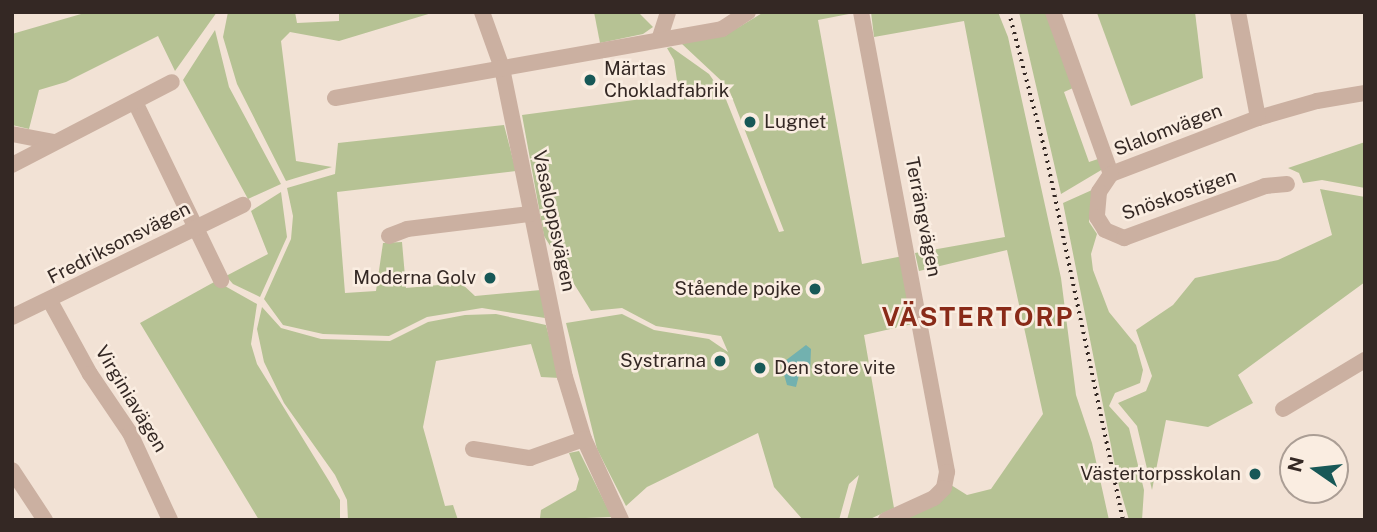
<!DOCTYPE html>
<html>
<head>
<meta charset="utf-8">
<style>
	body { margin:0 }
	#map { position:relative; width:1377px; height:532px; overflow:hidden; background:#f2e2d5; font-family:"Public Sans",sans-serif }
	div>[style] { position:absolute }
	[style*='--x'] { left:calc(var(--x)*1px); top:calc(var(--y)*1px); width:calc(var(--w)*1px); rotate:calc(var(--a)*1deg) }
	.green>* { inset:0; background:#b6c294 }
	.water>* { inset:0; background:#72b1af }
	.minor>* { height:16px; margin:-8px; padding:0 8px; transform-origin:8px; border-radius:8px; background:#cbb0a1 }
	.rail>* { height:3.5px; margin-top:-1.75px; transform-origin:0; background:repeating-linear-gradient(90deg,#342824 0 2px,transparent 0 7px) }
	.dots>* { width:19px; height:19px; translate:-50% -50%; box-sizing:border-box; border:4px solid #faede1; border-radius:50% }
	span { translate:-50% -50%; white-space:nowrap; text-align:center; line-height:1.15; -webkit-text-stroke:5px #faede1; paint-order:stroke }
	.poi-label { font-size:19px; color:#342824 }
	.left { translate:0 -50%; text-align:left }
	.right { translate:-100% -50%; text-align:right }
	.street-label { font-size:19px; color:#342824 }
	.district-label { font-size:26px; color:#892a18; font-weight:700; letter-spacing:2px }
	.frame { position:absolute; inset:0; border:14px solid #342824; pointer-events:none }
	.north { position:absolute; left:1279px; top:434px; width:70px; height:70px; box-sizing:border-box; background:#faede1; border:2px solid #ab9e95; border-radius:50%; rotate:284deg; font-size:19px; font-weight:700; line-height:28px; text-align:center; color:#342824 }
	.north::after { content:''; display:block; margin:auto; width:24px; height:32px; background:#175857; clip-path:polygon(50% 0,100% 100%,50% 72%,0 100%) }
</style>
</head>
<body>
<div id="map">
	<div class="green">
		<i style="clip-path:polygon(88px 12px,217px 12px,175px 71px,158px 36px,66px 82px,39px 90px,29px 129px,12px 125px,12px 34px)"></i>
		<i style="clip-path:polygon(228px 12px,295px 12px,297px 23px,339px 21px,339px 12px,435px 12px,339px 41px,290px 32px,281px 41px,296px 161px,332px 167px,286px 181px,237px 84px,223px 37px)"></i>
		<i style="clip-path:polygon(594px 12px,638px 12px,653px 27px,643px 34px,600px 43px)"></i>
		<i style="clip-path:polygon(764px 12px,854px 13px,818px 20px,862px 264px,903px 256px,917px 323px,864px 335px,894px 508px,868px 520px,847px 520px,859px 475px,849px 484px,839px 520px,803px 520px,774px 487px,758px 433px,647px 487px,626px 506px,597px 449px,566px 323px,622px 314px,654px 330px,709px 339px,728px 352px,721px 336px,656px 326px,622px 308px,591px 311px,544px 236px,522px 115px,679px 94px,674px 60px,667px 48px,671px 47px,709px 74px,725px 97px,779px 232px,784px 231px,728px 87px,682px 44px,739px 27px)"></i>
		<i style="clip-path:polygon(871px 12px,998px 12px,1008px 37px,1061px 278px,1076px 395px,1092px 443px,1109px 520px,900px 520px,951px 485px,967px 495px,991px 489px,1043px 414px,1007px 250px,919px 271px,915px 253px,1005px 237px,964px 21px,874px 37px)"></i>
		<i style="clip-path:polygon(1019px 12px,1047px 12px,1073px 88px,1064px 92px,1089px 162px,1098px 159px,1103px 169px,1061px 194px)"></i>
		<i style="clip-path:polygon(1195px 12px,1203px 78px,1131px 106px,1097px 13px)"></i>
		<i style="clip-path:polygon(215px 30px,229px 87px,281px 184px,248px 199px,183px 80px)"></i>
		<i style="clip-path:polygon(504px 125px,516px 171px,337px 192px,345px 293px,376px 291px,383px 243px,402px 242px,406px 288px,461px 283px,475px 296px,541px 290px,545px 318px,482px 308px,427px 317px,389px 336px,323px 334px,283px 325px,264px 299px,291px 239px,293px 216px,287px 188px,335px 174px,338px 143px)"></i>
		<i style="clip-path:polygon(1365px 142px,1365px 188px,1322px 180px,1303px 183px,1299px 173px,1288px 168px)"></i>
		<i style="clip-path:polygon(1320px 189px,1365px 197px,1365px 282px,1238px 375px,1253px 403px,1208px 427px,1166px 420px,1152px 490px,1137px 426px,1118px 403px,1146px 391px,1152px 376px,1136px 330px,1173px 305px,1195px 278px,1278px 260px,1332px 235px)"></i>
		<i style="clip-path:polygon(1092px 190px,1089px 222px,1097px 234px,1091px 254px,1093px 270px,1109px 312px,1136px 345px,1143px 370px,1140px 383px,1115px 393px,1109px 406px,1129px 428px,1144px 490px,1142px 520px,1129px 520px,1119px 486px,1063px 203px)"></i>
		<i style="clip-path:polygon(281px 192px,287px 237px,260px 297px,233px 284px,226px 276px,268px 254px,251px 211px)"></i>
		<i style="clip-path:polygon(216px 281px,257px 304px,251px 344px,257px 364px,329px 481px,340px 500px,340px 520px,259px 520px,140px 323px)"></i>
		<i style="clip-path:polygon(262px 307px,281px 328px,321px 339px,390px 341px,428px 322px,465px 315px,496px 314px,546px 325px,560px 378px,541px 377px,531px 344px,436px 361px,423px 427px,445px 506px,453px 505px,458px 520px,348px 520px,347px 500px,335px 475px,284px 403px,264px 362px,257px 329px)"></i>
		<i style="clip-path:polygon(579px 451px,612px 517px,533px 520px,540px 518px,541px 510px,576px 490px,579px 479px,569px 453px)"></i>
	</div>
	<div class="water">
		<i style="clip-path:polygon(806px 345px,811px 349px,810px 373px,799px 375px,796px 387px,787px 385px,781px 364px)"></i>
	</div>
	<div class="minor">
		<i style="--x:482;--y:12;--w:59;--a:70.3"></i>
		<i style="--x:502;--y:68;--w:315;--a:78.5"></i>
		<i style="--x:565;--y:377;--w:65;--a:73"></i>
		<i style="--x:584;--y:439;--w:89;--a:65.4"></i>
		<i style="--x:861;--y:12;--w:468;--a:79.4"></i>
		<i style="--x:947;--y:472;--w:16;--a:101"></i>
		<i style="--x:944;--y:488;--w:14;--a:135"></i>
		<i style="--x:934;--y:498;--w:53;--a:155.4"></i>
		<i style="--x:1053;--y:12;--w:172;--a:70.3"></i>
		<i style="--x:1111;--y:174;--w:157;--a:-20.9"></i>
		<i style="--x:1258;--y:118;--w:61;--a:-16.1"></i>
		<i style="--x:1317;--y:101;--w:49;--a:-9.5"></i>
		<i style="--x:1238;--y:12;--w:108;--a:79.3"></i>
		<i style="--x:660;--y:37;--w:26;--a:-72"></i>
		<i style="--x:335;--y:98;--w:393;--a:-10.1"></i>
		<i style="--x:722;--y:29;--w:31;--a:-33"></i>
		<i style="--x:135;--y:102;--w:198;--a:64.2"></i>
		<i style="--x:12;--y:134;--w:43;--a:10.8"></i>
		<i style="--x:12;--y:165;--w:180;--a:-27.4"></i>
		<i style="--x:1111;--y:174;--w:22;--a:124"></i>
		<i style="--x:1099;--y:192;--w:25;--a:95"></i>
		<i style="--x:1097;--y:217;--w:15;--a:58"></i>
		<i style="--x:1105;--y:230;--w:21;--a:23"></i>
		<i style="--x:1124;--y:238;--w:150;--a:-20.2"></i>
		<i style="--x:1265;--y:186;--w:22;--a:-5"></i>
		<i style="--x:389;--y:236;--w:19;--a:-21"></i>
		<i style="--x:407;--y:229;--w:124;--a:-7"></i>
		<i style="--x:50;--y:301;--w:83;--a:61.3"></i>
		<i style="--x:90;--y:374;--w:71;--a:55.9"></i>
		<i style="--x:130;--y:433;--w:96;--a:65.3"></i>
		<i style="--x:12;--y:317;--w:257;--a:-25.9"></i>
		<i style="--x:1283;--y:409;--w:96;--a:-30.9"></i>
		<i style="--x:473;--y:449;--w:58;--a:9"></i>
		<i style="--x:530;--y:458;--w:57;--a:-19.4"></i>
		<i style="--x:12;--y:470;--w:60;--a:56.6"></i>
	</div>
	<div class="rail">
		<i style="--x:1009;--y:12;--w:147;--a:75.4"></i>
		<i style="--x:1046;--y:154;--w:374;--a:78.1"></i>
	</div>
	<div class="dots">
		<i style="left:590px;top:80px;background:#175857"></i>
		<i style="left:750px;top:122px;background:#175857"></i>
		<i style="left:490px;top:278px;background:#175857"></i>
		<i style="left:815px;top:289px;background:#175857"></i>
		<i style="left:720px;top:361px;background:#175857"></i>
		<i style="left:760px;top:368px;background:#175857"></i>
		<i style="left:1255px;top:474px;background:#175857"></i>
	</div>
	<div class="poi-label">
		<span class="left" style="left:604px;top:80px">Märtas<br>Chokladfabrik</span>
		<span class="left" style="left:764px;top:122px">Lugnet</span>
		<span class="right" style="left:476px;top:278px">Moderna Golv</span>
		<span class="right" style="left:801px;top:289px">Stående pojke</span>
		<span class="right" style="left:706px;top:361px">Systrarna</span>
		<span class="left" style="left:774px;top:368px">Den store vite</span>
		<span class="right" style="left:1241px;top:474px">Västertorpsskolan</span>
	</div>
	<div class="street-label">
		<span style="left:1168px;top:130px;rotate:-21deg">Slalomvägen</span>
		<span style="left:1179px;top:195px;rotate:-19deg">Snöskostigen</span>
		<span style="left:923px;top:217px;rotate:79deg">Terrängvägen</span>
		<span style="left:554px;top:221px;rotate:78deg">Vasaloppsvägen</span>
		<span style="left:119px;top:243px;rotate:-27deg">Fredriksonsvägen</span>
		<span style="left:131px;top:399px;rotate:59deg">Virginiavägen</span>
	</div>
	<div class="district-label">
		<span style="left:978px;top:317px">VÄSTERTORP</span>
	</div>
	<div class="frame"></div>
	<div class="north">N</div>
</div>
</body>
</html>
